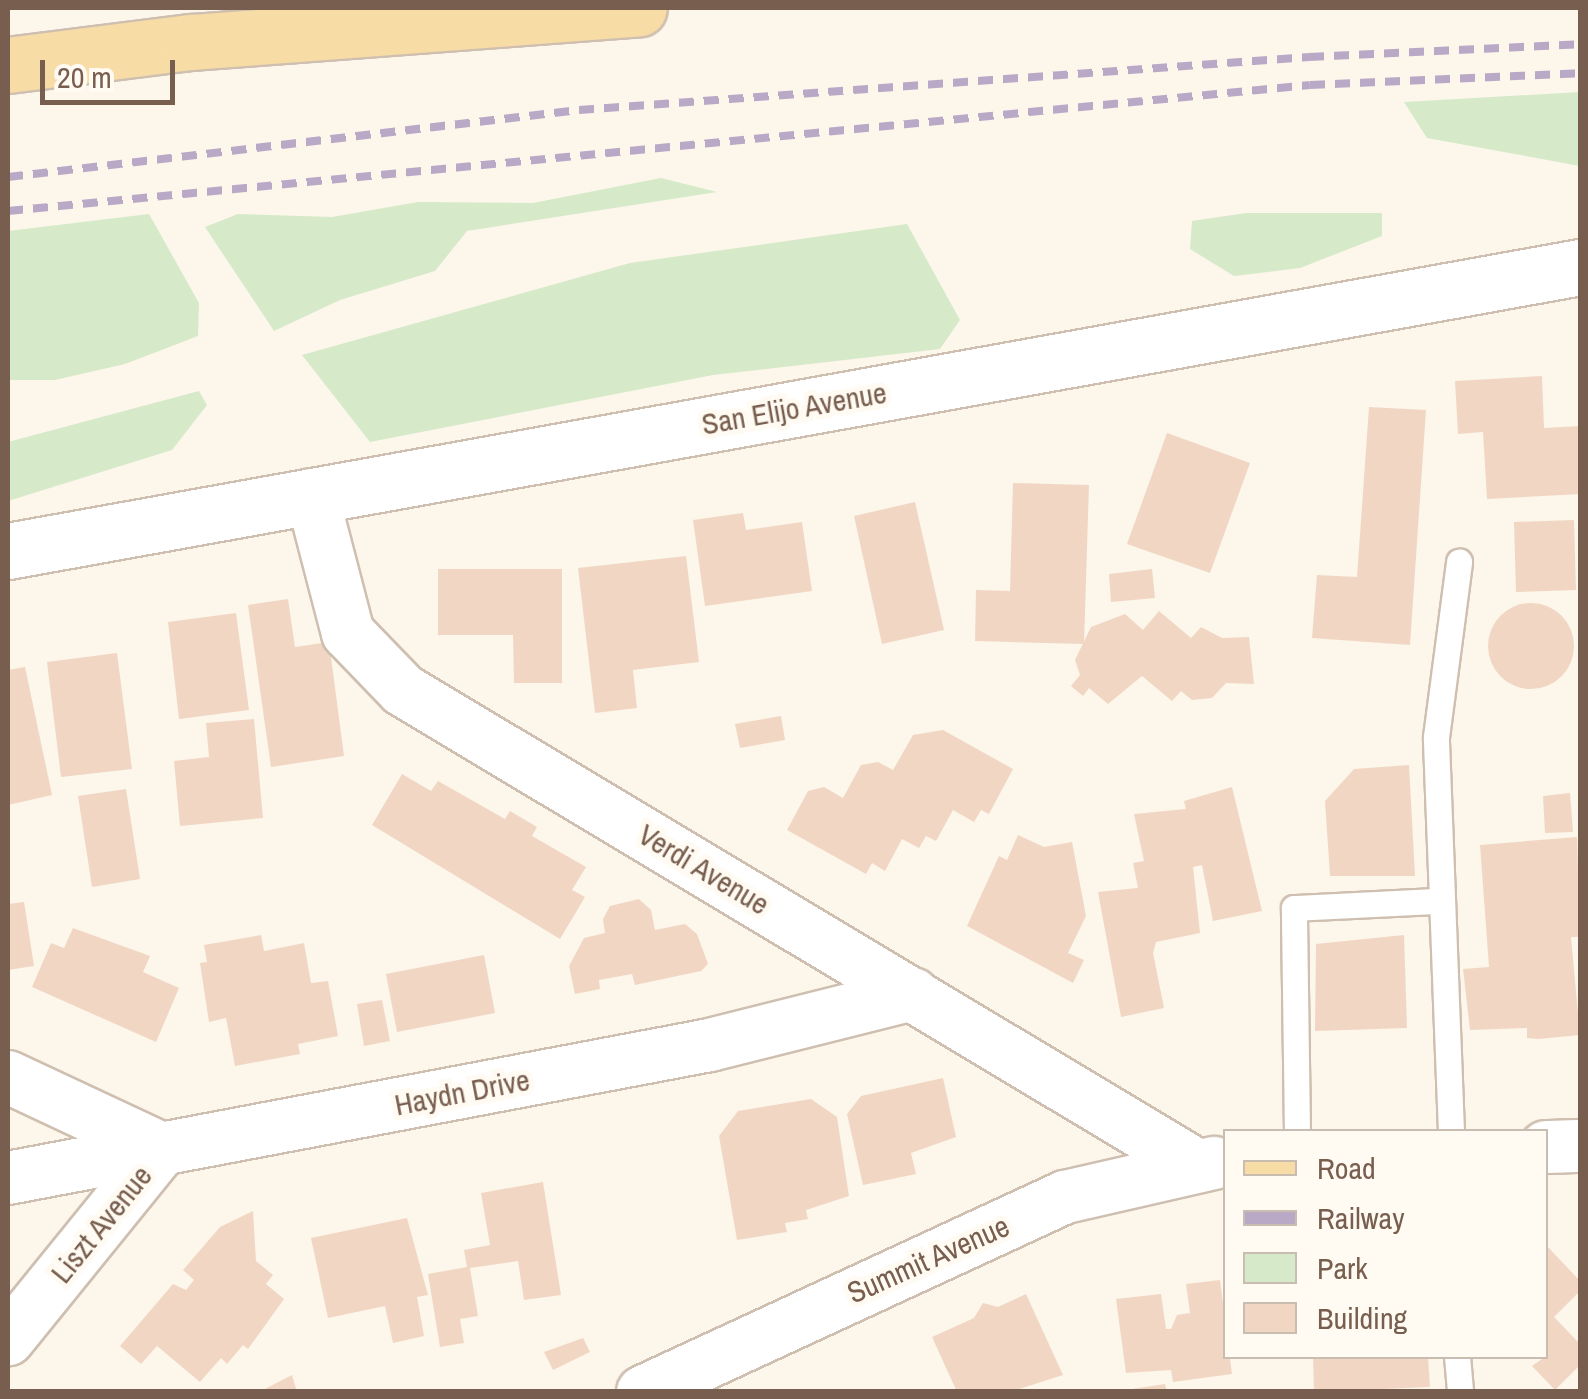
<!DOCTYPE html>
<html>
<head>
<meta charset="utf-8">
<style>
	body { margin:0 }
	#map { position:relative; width:1588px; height:1399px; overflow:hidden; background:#fcf6eb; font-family:"Archivo Narrow",sans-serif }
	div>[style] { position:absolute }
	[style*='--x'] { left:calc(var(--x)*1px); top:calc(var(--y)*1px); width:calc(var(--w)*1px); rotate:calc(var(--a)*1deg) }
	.green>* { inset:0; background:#d6eac9 }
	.building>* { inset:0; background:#f1d7c3 }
	.round { border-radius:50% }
	.roads { filter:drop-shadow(2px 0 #cfbfb0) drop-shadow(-2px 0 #cfbfb0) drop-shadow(0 2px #cfbfb0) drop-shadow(0 -2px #cfbfb0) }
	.service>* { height:25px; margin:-12.5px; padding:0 12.5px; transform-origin:12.5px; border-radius:12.5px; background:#fff }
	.minor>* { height:52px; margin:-26px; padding:0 26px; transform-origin:26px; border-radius:26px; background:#fff }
	.secondary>* { height:55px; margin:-27.5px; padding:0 27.5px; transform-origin:27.5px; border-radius:27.5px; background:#fff }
	.primary>* { height:55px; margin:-27.5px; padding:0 27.5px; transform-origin:27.5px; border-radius:27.5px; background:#f8dca6 }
	.rail>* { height:8px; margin-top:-4px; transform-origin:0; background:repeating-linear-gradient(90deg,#baa8c7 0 15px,transparent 0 25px) }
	span { translate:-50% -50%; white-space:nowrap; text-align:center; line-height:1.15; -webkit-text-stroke:10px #fffaf2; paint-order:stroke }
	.street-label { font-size:30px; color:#785e4e }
	.frame { position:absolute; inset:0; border:10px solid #785e4e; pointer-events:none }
	.legend { position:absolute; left:1223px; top:1129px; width:325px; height:230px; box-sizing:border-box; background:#fffaf2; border:2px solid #c9bcb0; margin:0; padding:12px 18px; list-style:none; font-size:30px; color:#785e4e }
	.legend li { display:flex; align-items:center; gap:20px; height:50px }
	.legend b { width:50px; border:2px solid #c9bcb0 }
	.scale { position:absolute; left:40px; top:60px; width:135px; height:45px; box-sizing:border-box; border:5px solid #785e4e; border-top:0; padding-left:12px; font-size:30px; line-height:35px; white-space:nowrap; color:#785e4e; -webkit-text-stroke:8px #fffaf2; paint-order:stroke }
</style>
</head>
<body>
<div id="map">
	<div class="green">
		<i style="clip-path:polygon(1580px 92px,1580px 166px,1427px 138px,1404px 102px)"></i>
		<i style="clip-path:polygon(661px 178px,717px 192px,467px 231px,435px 271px,340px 300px,274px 331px,205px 227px,238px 214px,332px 217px,418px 202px,533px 203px)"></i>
		<i style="clip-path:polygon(1246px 213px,1382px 213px,1382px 236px,1300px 268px,1234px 276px,1190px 249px,1192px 221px)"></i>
		<i style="clip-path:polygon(149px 214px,199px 303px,198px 336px,125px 364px,55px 380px,8px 380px,8px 231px)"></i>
		<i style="clip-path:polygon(907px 224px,960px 320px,940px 349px,713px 375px,370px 442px,302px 355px,630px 263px)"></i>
		<i style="clip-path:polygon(199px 391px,207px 405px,172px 450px,8px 501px,8px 442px)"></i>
	</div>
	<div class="building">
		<i style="clip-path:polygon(1542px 376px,1544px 428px,1580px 426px,1580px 494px,1487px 499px,1483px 432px,1458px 434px,1455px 381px)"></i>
		<i style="clip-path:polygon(1369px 407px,1426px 410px,1410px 645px,1312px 638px,1317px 575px,1357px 577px)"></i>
		<i style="clip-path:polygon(1167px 433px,1250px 463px,1210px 573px,1127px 544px)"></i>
		<i style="clip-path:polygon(1013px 483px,1089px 485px,1084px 644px,975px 641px,976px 590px,1010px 591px)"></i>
		<i style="clip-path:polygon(915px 502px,944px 630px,882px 644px,854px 516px)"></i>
		<i style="clip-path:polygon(743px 513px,746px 530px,802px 522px,812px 591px,705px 606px,693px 520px)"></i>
		<i style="clip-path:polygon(1574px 520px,1576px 590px,1516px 592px,1514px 522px)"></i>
		<i style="clip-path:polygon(686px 556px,699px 662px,633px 670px,637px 708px,595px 713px,578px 568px)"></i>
		<i style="clip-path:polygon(438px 569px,562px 569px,562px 683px,514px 683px,513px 635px,438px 635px)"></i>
		<i style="clip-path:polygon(1152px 569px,1155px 598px,1111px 602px,1109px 574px)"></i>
		<i style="clip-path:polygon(288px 599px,295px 647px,329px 642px,344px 756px,271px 767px,248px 605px)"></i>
		<i class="round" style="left:1488px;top:603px;width:86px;height:86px"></i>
		<i style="clip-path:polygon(1159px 611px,1191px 638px,1201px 627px,1222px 638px,1249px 637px,1254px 684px,1226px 683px,1212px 698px,1192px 700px,1181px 691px,1172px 701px,1142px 676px,1108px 704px,1089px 688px,1083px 696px,1071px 686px,1080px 675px,1075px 660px,1091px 627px,1125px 614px,1143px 630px)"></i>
		<i style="clip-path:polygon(236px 613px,249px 710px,179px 719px,168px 622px)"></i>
		<i style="clip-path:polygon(117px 653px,132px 769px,61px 777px,47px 662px)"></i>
		<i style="clip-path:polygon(25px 667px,52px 795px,8px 805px,8px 670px)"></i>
		<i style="clip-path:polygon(781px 716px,785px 740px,740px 748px,735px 724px)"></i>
		<i style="clip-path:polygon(254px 719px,263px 818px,180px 826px,174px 761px,209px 757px,206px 723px)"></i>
		<i style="clip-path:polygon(943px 730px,1013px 769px,989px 814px,981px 810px,974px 822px,953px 810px,936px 841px,926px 836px,919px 848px,902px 839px,885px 871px,872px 863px,866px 874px,787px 830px,808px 791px,824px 787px,843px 798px,861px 765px,878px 762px,893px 770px,913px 735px)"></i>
		<i style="clip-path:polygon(1409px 765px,1415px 876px,1330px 876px,1325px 801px,1354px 769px)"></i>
		<i style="clip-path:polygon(402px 774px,431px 791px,438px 781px,505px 819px,510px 811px,537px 827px,532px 836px,586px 867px,572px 890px,585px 897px,560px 939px,372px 825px)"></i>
		<i style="clip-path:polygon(1232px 787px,1262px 911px,1213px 921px,1202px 865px,1193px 867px,1200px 933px,1156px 942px,1153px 953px,1164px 1008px,1121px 1017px,1098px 892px,1138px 888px,1133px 863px,1144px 861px,1134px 814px,1186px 809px,1184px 801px)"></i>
		<i style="clip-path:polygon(126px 789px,140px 879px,92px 887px,78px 796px)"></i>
		<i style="clip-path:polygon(1570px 793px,1573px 832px,1545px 833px,1543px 796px)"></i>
		<i style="clip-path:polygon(1018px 835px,1044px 847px,1072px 842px,1086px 916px,1068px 953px,1084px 960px,1073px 983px,967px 926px,999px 856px,1007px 860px)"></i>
		<i style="clip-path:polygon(1577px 837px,1580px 937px,1571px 937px,1580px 1035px,1538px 1039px,1527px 1038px,1527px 1028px,1470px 1030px,1463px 969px,1489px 967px,1480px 845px)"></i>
		<i style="clip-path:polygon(639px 899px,651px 910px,655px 930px,685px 924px,697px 934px,708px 964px,701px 971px,635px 985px,632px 974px,599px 980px,600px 989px,575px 994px,569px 966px,584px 938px,605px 933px,603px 919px,610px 906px)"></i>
		<i style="clip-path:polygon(24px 902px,34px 966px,8px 970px,8px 904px)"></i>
		<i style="clip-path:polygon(73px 928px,150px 956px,143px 972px,179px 988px,156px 1042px,32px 987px,51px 943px,64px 948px)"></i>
		<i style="clip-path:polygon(261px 935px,264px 951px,304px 943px,311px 983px,328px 981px,338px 1036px,298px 1044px,300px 1054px,235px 1066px,226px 1018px,209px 1022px,200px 963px,207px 962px,204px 945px)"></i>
		<i style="clip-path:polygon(1404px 935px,1407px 1028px,1315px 1031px,1316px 944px)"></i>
		<i style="clip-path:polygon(484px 955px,495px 1013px,397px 1032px,386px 974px)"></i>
		<i style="clip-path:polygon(382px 1000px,390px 1041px,364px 1046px,357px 1004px)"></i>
		<i style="clip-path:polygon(943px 1078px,956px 1137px,911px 1153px,916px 1174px,863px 1185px,847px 1114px,861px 1096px)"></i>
		<i style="clip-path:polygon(811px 1099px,837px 1117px,849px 1196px,806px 1210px,808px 1219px,785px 1223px,787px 1232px,737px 1240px,719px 1136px,738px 1111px)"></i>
		<i style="clip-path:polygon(543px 1182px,561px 1295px,524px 1300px,518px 1261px,470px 1268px,478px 1316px,460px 1319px,464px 1343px,440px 1347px,428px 1274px,467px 1267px,464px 1250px,490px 1245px,481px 1193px)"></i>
		<i style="clip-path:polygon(253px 1211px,256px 1261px,273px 1275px,266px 1284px,284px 1299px,248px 1349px,243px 1345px,227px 1364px,221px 1358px,200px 1382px,157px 1346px,141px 1364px,120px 1346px,173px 1284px,186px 1290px,194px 1280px,183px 1270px,220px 1227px)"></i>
		<i style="clip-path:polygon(407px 1218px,428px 1295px,417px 1297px,424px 1336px,393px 1343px,385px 1306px,328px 1318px,311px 1238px)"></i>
		<i style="clip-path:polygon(1546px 1245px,1580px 1281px,1580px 1291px,1554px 1317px,1580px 1344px,1580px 1365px,1555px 1390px,1532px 1366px,1546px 1356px)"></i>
		<i style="clip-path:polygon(1220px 1280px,1232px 1374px,1173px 1382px,1171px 1370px,1126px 1373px,1116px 1299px,1161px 1294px,1166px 1329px,1171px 1329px,1177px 1315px,1190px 1313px,1186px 1284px)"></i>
		<i style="clip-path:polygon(1026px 1294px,1063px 1375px,1010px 1392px,957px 1392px,932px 1337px,974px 1318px,983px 1303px,998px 1307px)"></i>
		<i style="clip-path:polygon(583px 1338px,590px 1352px,553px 1370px,544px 1352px)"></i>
		<i style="clip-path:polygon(1313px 1356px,1428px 1356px,1430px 1387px,1314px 1392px)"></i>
		<i style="clip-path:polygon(292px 1375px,297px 1392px,259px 1392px)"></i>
		<i style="clip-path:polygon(1165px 1384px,1167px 1392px,1132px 1392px,1132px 1389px)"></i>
	</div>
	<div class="roads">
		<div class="service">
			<i style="--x:1297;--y:1132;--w:224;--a:-90.8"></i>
			<i style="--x:1294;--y:908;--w:144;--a:-2.8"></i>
			<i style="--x:1451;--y:1132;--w:395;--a:-92.2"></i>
			<i style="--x:1436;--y:737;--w:177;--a:-82.5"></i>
			<i style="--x:1457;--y:1356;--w:36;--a:85"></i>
		</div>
		<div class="minor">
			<i style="--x:312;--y:495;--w:143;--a:75.4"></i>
			<i style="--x:348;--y:633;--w:79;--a:46"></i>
			<i style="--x:403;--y:690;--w:922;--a:30.93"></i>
			<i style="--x:8;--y:1077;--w:170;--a:25.1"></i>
			<i style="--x:162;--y:1149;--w:245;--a:129"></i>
			<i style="--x:1546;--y:1147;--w:34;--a:-2"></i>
			<i style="--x:8;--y:1178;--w:714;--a:-10.73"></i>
			<i style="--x:710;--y:1045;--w:209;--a:-14.1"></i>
			<i style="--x:643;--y:1392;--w:465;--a:-24.8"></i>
			<i style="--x:1065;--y:1197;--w:153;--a:-12.9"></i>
		</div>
		<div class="secondary">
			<i style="--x:8;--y:551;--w:1597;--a:-10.24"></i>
		</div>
		<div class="primary">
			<i style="--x:8;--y:65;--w:184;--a:-7.2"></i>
			<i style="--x:191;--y:42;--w:449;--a:-4.3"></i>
		</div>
	</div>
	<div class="rail">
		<i style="--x:8;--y:177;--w:575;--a:-6.69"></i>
		<i style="--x:579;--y:110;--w:732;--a:-4.15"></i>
		<i style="--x:1309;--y:57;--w:271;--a:-2.7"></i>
		<i style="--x:8;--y:211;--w:1308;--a:-5.53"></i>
		<i style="--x:1310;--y:85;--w:270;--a:-2.5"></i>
	</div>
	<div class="street-label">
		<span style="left:794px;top:408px;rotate:-10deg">San Elijo Avenue</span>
		<span style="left:704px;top:869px;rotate:31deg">Verdi Avenue</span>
		<span style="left:462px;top:1092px;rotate:-11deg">Haydn Drive</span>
		<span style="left:101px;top:1224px;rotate:-51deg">Liszt Avenue</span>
		<span style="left:928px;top:1259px;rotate:-24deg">Summit Avenue</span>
	</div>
	<div class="frame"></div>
	<ul class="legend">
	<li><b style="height:12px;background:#f8dca6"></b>Road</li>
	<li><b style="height:12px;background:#baa8c7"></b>Railway</li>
	<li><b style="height:28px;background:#d6eac9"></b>Park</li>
	<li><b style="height:28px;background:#f1d7c3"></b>Building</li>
	</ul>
	<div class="scale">20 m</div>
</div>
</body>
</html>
